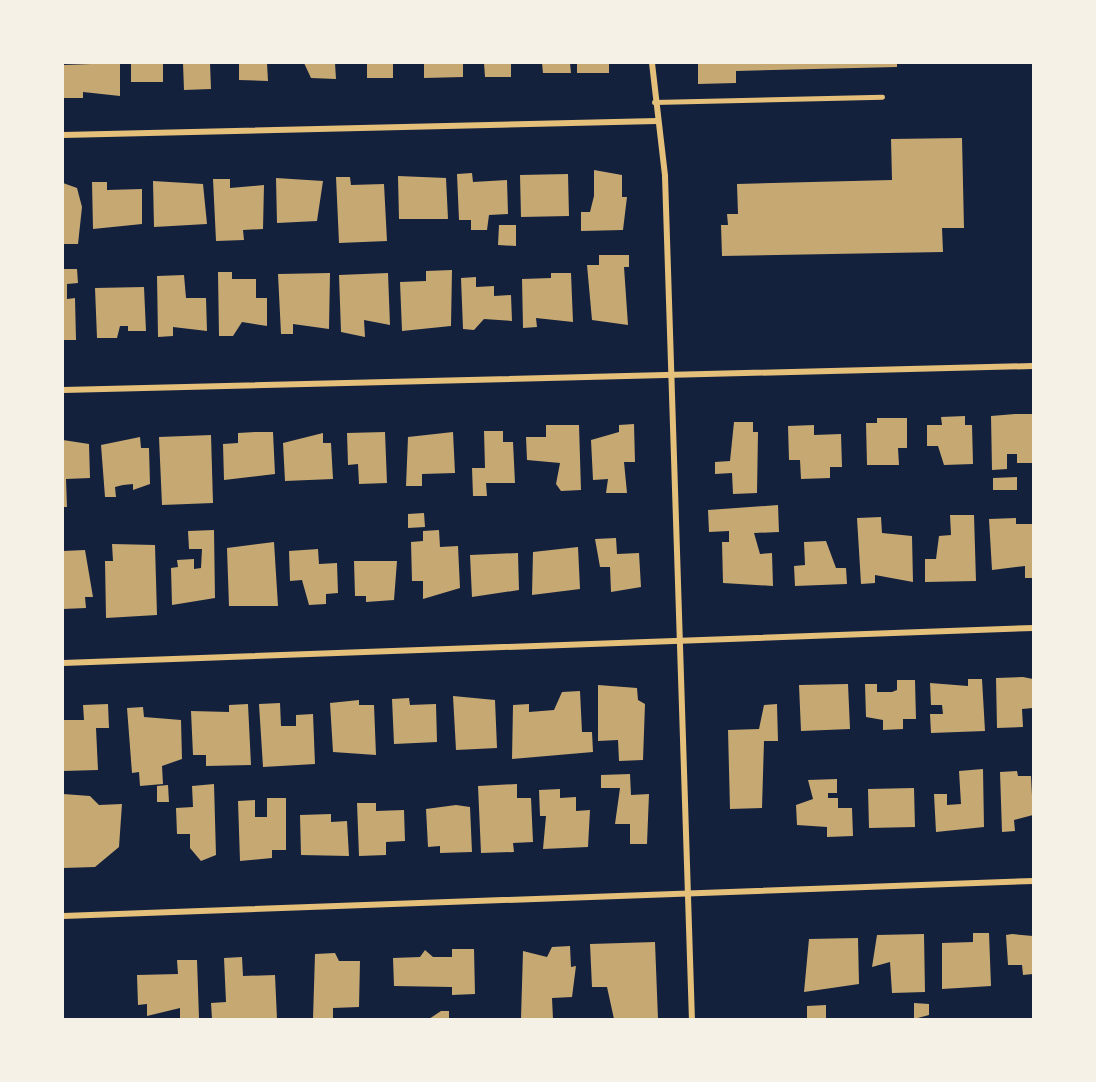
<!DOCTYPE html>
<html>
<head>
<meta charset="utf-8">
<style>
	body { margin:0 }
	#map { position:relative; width:1096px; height:1082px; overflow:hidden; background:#14213d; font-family:Rubik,sans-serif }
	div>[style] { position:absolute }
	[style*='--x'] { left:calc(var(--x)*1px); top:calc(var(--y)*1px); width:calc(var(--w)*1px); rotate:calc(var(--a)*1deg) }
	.building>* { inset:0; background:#c6a872 }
	.service>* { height:4.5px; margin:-2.25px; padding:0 2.25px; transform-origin:2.25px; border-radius:2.25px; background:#e5c07b }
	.minor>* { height:6px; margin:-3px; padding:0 3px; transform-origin:3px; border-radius:3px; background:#e5c07b }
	span { translate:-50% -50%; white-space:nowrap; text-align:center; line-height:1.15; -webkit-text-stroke:5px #f6f1e7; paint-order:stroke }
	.frame { position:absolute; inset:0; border:64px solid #f6f1e7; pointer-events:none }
</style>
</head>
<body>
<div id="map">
	<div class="building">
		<i style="clip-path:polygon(120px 63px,120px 96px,83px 92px,83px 98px,63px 98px,63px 65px)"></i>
		<i style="clip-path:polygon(131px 63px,163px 63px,163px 82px,131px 82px)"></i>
		<i style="clip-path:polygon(183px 63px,210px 63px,211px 89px,184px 90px)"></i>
		<i style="clip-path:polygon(239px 63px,267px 63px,268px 81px,239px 80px)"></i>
		<i style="clip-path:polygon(304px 63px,335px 63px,336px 79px,311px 78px)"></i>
		<i style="clip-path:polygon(367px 63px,393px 63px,393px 78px,367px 78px)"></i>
		<i style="clip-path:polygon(424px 63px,463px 63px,463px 77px,424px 78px)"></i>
		<i style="clip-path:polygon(484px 63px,511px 63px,511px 77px,485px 77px)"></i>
		<i style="clip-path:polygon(542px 63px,570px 63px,571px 73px,543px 73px)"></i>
		<i style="clip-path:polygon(577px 63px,609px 63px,609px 73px,577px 73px)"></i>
		<i style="clip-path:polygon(698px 63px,897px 63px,897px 67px,736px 71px,736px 83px,698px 84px)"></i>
		<i style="clip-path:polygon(962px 138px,964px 228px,942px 228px,943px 252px,722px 256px,721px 225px,728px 225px,727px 214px,738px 214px,737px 184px,892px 180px,891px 139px)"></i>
		<i style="clip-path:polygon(594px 170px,622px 175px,622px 197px,627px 197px,623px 230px,581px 231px,581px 212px,590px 212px,594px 196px)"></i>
		<i style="clip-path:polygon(472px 173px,473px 182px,507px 180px,508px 214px,489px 215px,487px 230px,471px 230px,471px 220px,459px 220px,457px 174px)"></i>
		<i style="clip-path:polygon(568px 174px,569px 216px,521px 217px,520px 175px)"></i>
		<i style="clip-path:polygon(398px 176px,446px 178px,448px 219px,399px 219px)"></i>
		<i style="clip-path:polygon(336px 177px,350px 177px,351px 185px,384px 184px,387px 241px,339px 243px)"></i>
		<i style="clip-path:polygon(276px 178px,323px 181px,317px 221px,277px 223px)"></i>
		<i style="clip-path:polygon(213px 179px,230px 179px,230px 188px,264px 185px,263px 229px,243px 230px,244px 240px,216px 241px)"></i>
		<i style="clip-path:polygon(153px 181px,203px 184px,207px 224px,154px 227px)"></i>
		<i style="clip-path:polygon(92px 182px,107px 182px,107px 190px,142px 189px,142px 224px,93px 229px)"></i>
		<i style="clip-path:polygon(63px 183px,77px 188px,82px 207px,78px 244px,63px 244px)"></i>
		<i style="clip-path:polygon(499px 225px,516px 225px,516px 246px,498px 245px)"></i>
		<i style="clip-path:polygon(599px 255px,629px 255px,629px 267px,624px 267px,628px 325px,592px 320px,587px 265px,599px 265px)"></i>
		<i style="clip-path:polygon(63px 269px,77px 269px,78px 283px,67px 284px,67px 299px,75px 298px,76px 340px,63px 340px)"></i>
		<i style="clip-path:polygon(452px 270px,451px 326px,402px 331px,400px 282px,426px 281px,426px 271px)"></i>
		<i style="clip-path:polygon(218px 272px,232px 272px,232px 279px,256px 279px,256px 298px,267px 298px,267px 326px,242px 322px,233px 336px,219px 336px)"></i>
		<i style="clip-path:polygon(330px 273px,329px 329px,293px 324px,293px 334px,281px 334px,278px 274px)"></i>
		<i style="clip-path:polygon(388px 273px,390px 325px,364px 320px,365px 337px,341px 332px,339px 275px)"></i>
		<i style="clip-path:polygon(551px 273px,571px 273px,573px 322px,536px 318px,537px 327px,523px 328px,522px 279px,551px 278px)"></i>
		<i style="clip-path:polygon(184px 275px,186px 298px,206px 298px,207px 331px,173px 327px,173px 336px,158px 337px,157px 276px)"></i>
		<i style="clip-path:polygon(476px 277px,476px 287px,494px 286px,494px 296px,511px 295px,512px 321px,484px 319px,474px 330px,463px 329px,461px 278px)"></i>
		<i style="clip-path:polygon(144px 287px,146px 331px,128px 331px,128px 326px,120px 326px,117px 338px,97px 338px,95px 288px)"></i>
		<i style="clip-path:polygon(1015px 414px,1033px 414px,1033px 463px,1017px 463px,1017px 454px,1007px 454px,1007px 469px,992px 470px,991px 416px)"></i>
		<i style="clip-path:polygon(965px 416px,965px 425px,972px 425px,973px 464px,944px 465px,938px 446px,927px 446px,927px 425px,942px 425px,941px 417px)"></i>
		<i style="clip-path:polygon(877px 418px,907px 418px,907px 448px,898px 448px,899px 465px,867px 465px,866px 423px,877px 423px)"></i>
		<i style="clip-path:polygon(734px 422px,753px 422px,753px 432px,758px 432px,757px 493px,733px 494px,732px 473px,715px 474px,715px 462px,730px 461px)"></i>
		<i style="clip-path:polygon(634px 424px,635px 462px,624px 462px,627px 493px,606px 493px,608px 479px,593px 480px,591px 440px,619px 432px,619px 425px)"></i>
		<i style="clip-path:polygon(546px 425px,579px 425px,581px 490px,561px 491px,556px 484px,560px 463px,527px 460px,526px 437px,546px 437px)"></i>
		<i style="clip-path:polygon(814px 425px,814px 435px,841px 434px,842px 467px,830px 467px,830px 478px,801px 479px,800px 460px,789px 460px,788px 426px)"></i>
		<i style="clip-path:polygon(484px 431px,503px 431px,503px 442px,513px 442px,515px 483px,486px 483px,487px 496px,473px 496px,472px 468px,485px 468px)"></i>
		<i style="clip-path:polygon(255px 432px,273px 432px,275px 474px,224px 480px,223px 444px,238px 443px,238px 433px)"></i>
		<i style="clip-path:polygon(385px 432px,387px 483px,359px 484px,358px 464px,348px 465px,347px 433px)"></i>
		<i style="clip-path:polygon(453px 432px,455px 473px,422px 474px,422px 486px,406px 486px,408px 437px)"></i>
		<i style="clip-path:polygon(323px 433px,323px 443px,331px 443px,333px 479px,285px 481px,283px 443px)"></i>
		<i style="clip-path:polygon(211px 435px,213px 503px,162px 505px,159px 437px)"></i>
		<i style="clip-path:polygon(140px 437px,141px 448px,149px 448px,150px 484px,133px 490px,133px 484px,123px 485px,115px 487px,116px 497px,105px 497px,101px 445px)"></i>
		<i style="clip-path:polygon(63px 440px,89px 444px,90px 478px,66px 479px,67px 507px,63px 507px)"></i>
		<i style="clip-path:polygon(1017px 477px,1017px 490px,993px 490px,993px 478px)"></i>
		<i style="clip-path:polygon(778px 505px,779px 532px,754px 533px,760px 554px,772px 553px,773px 586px,723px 583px,722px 542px,729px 542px,729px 531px,709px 532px,708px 510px)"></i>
		<i style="clip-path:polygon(424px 513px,425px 527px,408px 528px,408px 514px)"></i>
		<i style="clip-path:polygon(950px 515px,974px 515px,976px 581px,925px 582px,925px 559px,936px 559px,939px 536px,951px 535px)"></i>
		<i style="clip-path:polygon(881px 517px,882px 533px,912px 536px,913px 582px,875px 575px,875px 583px,861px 584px,857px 518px)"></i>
		<i style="clip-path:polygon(1016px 518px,1016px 524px,1032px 524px,1033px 578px,1025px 578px,1025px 566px,992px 570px,989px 519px)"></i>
		<i style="clip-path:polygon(214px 530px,215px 598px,172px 605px,171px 568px,178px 567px,177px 560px,194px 559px,194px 569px,201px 568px,202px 549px,189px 549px,188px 531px)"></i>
		<i style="clip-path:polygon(439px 530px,440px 547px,458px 546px,460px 588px,423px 599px,423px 581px,412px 581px,411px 542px,423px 541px,423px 531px)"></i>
		<i style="clip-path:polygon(616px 538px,617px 554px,639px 553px,641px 587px,611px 592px,610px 567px,600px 567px,595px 539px)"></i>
		<i style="clip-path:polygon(826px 541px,836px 568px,846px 568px,847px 584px,795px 586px,794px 566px,805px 565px,804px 542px)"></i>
		<i style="clip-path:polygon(274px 542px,278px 606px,229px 606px,227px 548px)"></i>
		<i style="clip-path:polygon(112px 544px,155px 545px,157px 615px,106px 618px,105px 561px,113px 561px)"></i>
		<i style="clip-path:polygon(578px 547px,580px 589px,532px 595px,533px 552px)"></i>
		<i style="clip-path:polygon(318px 549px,319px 564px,337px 563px,338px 593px,326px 594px,326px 604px,309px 605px,302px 580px,290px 581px,289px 551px)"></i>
		<i style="clip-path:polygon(85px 550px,93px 597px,85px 597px,86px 608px,63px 609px,63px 551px)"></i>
		<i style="clip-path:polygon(518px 553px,519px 590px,472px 597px,470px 555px)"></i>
		<i style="clip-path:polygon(354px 561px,397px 561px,394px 600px,366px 602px,366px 596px,355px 596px)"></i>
		<i style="clip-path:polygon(1023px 677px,1033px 679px,1033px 708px,1022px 709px,1023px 727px,997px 728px,996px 678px)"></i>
		<i style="clip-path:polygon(968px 679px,982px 679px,985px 731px,931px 733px,930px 714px,943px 714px,942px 705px,931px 705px,930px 683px,968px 686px)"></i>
		<i style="clip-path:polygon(897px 680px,915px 680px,916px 719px,903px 719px,903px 729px,883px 730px,883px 720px,866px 717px,865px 684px,877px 684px,877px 692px,892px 692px,897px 690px)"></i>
		<i style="clip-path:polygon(848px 684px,850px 729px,801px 731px,799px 685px)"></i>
		<i style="clip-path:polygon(598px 685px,637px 688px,638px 700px,645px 704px,643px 760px,619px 761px,618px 740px,598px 741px)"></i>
		<i style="clip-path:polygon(580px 691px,582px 732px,592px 732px,593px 752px,512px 759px,513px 705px,529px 704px,529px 712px,554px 710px,562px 692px)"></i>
		<i style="clip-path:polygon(453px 696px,495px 700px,497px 748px,456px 750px)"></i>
		<i style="clip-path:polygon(409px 698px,410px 705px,436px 704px,437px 742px,394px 744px,392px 699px)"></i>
		<i style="clip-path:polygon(359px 700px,359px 705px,374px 705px,376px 755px,333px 752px,330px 703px)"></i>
		<i style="clip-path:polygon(280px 703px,281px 726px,296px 726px,296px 715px,313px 714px,315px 764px,263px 767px,259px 704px)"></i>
		<i style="clip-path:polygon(108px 704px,109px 728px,96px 728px,98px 770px,63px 771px,63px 720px,84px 720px,83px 705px)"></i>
		<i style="clip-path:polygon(248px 704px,251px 765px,206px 766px,206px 755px,193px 755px,191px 711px,229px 712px,229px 705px)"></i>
		<i style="clip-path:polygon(777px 704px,778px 741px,764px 741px,762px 808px,730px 809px,728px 730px,759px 729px,764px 705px)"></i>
		<i style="clip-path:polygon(143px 707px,144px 717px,181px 720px,182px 759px,162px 766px,163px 784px,140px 786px,139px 772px,132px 773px,127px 708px)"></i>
		<i style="clip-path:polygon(983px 769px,984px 827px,936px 832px,934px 794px,947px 794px,947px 805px,961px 804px,959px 771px)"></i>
		<i style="clip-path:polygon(1017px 771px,1018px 776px,1031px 776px,1033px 815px,1014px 820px,1015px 831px,1002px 832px,1000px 772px)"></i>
		<i style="clip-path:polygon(630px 774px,631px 795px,649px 794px,647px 844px,630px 844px,630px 824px,615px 824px,620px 788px,601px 788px,601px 775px)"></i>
		<i style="clip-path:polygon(837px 779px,837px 793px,828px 793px,828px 798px,838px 798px,838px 808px,852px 808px,853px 836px,827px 837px,827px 827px,797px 825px,796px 805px,813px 799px,808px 780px)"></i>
		<i style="clip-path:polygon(214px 784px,216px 855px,201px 861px,190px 848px,190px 834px,177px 834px,176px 808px,193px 807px,192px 786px)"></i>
		<i style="clip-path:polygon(517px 784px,517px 798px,531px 798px,533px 842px,513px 843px,514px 852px,481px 853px,478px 786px)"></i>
		<i style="clip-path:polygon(168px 785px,169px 802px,157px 802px,157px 786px)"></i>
		<i style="clip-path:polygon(914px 788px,915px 827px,869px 828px,868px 789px)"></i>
		<i style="clip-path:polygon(560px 789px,560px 798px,576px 797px,576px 811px,590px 810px,588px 847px,543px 849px,546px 816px,540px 816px,539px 790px)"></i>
		<i style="clip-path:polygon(63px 794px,90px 796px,99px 805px,122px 804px,119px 847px,95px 867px,63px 868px)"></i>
		<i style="clip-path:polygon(267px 798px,286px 798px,286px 850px,272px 850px,272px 858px,240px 861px,238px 801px,255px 800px,255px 817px,267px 817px)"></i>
		<i style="clip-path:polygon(357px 803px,376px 803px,376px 811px,404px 810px,405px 841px,386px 842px,386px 855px,359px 856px)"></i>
		<i style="clip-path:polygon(456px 805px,470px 807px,472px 852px,440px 853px,440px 846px,428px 847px,426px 809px)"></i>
		<i style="clip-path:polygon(331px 814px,331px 822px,347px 821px,349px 856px,301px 855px,300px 815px)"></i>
		<i style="clip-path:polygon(973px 933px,989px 933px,991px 986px,942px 989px,942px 943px,973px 942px)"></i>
		<i style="clip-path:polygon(924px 934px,925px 992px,892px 993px,890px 962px,872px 967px,877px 935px)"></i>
		<i style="clip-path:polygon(1012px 934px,1033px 936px,1033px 974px,1023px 975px,1022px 965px,1008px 965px,1006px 935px)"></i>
		<i style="clip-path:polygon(858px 938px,859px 984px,804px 992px,809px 939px)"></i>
		<i style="clip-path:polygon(655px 942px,658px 1019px,614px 1019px,607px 987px,592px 987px,590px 944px)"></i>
		<i style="clip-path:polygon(570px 946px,571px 967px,576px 966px,572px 997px,552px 998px,553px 1019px,521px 1019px,523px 951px,547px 957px,552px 947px)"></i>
		<i style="clip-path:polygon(452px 949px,474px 949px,475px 994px,452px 995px,452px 987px,394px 986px,393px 958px,420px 957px,425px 950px,433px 957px,452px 957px)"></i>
		<i style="clip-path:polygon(335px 953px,339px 961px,360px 961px,359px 1007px,333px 1008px,333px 1019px,313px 1019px,315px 954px)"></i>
		<i style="clip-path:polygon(242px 957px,243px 976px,275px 975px,277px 1019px,212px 1019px,211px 1003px,226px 1002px,224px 958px)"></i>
		<i style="clip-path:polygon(177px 960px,197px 960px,199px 1018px,180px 1018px,180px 1008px,147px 1016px,147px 1004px,138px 1005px,137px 975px,178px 974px)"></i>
		<i style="clip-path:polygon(914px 1003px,929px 1004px,929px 1015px,914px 1019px)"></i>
		<i style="clip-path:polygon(826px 1005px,826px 1018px,807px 1019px,807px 1006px)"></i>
		<i style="clip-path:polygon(441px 1011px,449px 1011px,449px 1019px,429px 1019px)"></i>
	</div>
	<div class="service">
		<i style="--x:654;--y:102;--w:228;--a:-1.3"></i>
	</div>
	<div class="minor">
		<i style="--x:652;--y:63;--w:114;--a:83.4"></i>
		<i style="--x:665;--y:176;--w:843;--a:88.17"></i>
		<i style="--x:63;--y:135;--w:594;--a:-1.35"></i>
		<i style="--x:63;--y:390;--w:970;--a:-1.42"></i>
		<i style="--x:63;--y:663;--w:971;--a:-2.07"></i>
		<i style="--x:63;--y:916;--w:971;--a:-2.07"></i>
	</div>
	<div class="frame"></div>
</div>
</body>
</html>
